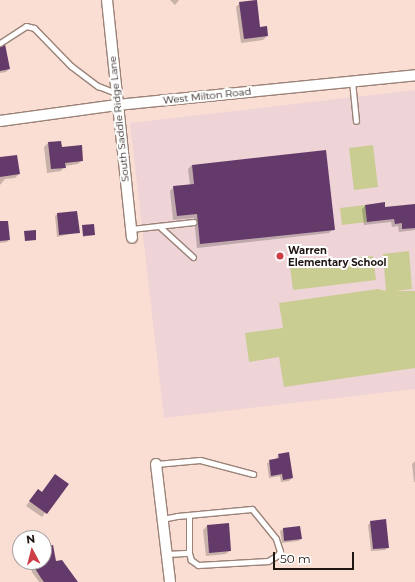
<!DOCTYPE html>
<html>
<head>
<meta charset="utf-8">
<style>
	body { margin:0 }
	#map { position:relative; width:415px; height:582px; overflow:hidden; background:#faded3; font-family:Montserrat,sans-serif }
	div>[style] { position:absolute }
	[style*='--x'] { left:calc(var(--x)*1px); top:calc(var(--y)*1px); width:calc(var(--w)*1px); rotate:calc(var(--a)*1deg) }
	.education>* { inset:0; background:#eed3d7 }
	.green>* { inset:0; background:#cacd92 }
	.shadow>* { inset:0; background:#0003 }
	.building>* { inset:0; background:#643a6b }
	.roads { filter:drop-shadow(1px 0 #9a8277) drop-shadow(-1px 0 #9a8277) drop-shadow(0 1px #9a8277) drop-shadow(0 -1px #9a8277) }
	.service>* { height:5px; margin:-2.5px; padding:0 2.5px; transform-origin:2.5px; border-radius:2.5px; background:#fff }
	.minor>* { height:10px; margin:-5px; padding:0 5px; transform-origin:5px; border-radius:5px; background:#fff }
	.dots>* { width:11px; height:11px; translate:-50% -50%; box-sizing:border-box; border:2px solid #fff; border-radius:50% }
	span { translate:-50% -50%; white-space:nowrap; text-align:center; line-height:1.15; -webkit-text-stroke:4px #fff; paint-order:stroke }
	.street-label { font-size:10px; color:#201612 }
	.poi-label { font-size:10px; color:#201612; font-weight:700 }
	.left { translate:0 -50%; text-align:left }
	.north { position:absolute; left:12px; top:530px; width:40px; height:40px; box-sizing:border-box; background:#fff; border:1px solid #a6a2a0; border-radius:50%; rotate:353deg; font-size:11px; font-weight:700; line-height:16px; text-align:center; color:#201612 }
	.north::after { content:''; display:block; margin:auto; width:14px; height:18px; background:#cd3d45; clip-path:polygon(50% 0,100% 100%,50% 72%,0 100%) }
	.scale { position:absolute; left:273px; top:552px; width:81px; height:18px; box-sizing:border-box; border:2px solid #201612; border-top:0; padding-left:5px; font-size:12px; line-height:14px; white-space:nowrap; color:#201612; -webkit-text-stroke:3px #fff; paint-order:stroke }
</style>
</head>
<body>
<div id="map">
	<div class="education">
		<i style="clip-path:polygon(415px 90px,415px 389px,164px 418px,130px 123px)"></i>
	</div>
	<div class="green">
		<i style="clip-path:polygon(373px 145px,378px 187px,354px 190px,349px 148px)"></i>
		<i style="clip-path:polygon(365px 205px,367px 222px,342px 225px,340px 208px)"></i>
		<i style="clip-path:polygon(409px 251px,412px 289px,395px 291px,415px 291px,415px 368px,284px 387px,279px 357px,249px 362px,245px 333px,283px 328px,279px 303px,378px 289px,386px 291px,383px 254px)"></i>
		<i style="clip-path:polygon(373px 256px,376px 280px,293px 290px,290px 266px)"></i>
	</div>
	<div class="shadow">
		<i style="clip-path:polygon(170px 0,179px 0,175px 5px)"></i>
		<i style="clip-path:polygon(240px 3px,267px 36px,263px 40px,241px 43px,236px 7px)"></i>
		<i style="clip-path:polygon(0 55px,9px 69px,6px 72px,0 73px)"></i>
		<i style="clip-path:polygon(48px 143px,61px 148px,82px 160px,78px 164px,65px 166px,61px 171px,47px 173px,44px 147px)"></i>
		<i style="clip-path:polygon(0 158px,19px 174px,15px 178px,5px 179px,0 185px)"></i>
		<i style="clip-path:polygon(192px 165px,333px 229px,329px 233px,197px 248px,194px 218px,173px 220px,170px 191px,174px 187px,190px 185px,188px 169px)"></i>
		<i style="clip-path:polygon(384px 204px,384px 208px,415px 205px,415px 230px,399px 232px,398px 226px,392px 227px,391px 222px,364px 225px,362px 209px,365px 206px)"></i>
		<i style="clip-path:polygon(57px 214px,79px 232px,57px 237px,55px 216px)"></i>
		<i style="clip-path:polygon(0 222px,9px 239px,7px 242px,0 243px)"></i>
		<i style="clip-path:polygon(83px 226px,94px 235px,83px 237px)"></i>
		<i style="clip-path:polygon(278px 455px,292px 478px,289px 481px,281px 482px,280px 476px,269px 478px,267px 463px,276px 460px)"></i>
		<i style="clip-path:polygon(415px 461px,415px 482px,414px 482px,412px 464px)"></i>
		<i style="clip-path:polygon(55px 475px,67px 484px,42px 517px,26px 506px,38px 490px,41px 493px)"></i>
		<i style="clip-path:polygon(371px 522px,388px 547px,385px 550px,371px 551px,368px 525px)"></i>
		<i style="clip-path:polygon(207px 526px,230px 550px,226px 554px,206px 556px,203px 530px)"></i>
		<i style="clip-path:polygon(299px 527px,301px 539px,298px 541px,282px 543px,280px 531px,283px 529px)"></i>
		<i style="clip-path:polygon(44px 548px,56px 562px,77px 582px,39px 582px,32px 572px,30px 562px,44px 562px)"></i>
	</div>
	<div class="building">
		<i style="clip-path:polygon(257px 0,260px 27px,267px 26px,268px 36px,244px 39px,239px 2px)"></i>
		<i style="clip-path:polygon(5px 44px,10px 69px,0 71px,0 47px)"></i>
		<i style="clip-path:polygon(61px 141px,62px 147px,82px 145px,83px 161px,65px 163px,66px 168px,51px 169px,48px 142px)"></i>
		<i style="clip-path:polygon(326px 150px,335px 230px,200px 244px,197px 214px,177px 216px,173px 186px,194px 184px,192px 165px)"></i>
		<i style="clip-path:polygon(17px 155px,20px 174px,0 177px,0 157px)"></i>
		<i style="clip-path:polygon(385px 202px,385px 207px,415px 204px,415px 228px,402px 229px,402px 223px,395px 224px,394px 219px,367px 222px,365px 205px)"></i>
		<i style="clip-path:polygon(77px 211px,80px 233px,59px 235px,57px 213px)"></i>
		<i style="clip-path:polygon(0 221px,8px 221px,10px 240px,0 241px)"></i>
		<i style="clip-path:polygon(94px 224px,95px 235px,83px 236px,82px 225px)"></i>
		<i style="clip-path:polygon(36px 230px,36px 240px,25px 241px,24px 231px)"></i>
		<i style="clip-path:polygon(289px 452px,293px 478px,283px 480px,282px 474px,271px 476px,269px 460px,279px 458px,278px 454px)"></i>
		<i style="clip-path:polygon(55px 474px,69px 484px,47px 514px,29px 501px,38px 489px,42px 492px)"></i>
		<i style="clip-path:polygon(386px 519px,389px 548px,373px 549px,370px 521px)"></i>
		<i style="clip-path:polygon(229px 523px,231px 551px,209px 553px,207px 525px)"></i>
		<i style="clip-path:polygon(300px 526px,302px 539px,284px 541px,283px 528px)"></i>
		<i style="clip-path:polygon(53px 545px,56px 561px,62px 560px,78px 582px,44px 582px,41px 578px,31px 562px,44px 562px,44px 547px)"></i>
	</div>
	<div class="roads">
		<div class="service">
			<i style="--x:0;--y:43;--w:31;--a:-33"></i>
			<i style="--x:26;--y:26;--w:8;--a:14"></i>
			<i style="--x:34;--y:28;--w:53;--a:45.8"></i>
			<i style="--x:71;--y:66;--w:34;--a:37"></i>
			<i style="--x:98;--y:86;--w:19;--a:21"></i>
			<i style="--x:352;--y:81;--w:40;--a:84.3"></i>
			<i style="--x:159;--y:226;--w:46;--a:42.4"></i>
			<i style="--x:131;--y:229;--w:63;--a:-6.3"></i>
			<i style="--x:156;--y:464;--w:44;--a:-5.2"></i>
			<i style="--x:200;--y:460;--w:55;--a:14.8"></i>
			<i style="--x:162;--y:519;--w:15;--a:-11"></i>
			<i style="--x:177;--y:516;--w:75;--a:-5.3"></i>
			<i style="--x:252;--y:509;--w:38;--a:51"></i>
			<i style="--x:276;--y:539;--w:13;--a:72"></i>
			<i style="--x:280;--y:551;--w:4;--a:117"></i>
			<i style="--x:278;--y:555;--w:12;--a:149"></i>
			<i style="--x:268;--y:561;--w:70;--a:176.7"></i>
			<i style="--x:198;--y:565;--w:9;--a:-144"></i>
			<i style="--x:191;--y:560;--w:7;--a:-106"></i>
			<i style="--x:189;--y:553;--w:38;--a:-90"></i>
			<i style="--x:167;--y:554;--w:22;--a:-3"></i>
		</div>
		<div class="minor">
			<i style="--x:107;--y:0;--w:239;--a:84"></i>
			<i style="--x:0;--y:121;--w:118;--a:-7.8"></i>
			<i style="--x:117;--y:105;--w:300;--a:-5.7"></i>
			<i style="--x:156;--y:464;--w:119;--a:83.2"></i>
		</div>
	</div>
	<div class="dots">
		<i style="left:280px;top:256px;background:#cd3d45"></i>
	</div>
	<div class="street-label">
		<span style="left:207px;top:96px;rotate:-6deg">West Milton Road</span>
		<span style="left:119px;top:119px;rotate:-96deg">South Saddle Ridge Lane</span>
	</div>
	<div class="poi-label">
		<span class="left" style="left:288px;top:256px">Warren<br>Elementary School</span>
	</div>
	<div class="north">N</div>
	<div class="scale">50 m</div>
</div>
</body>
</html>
